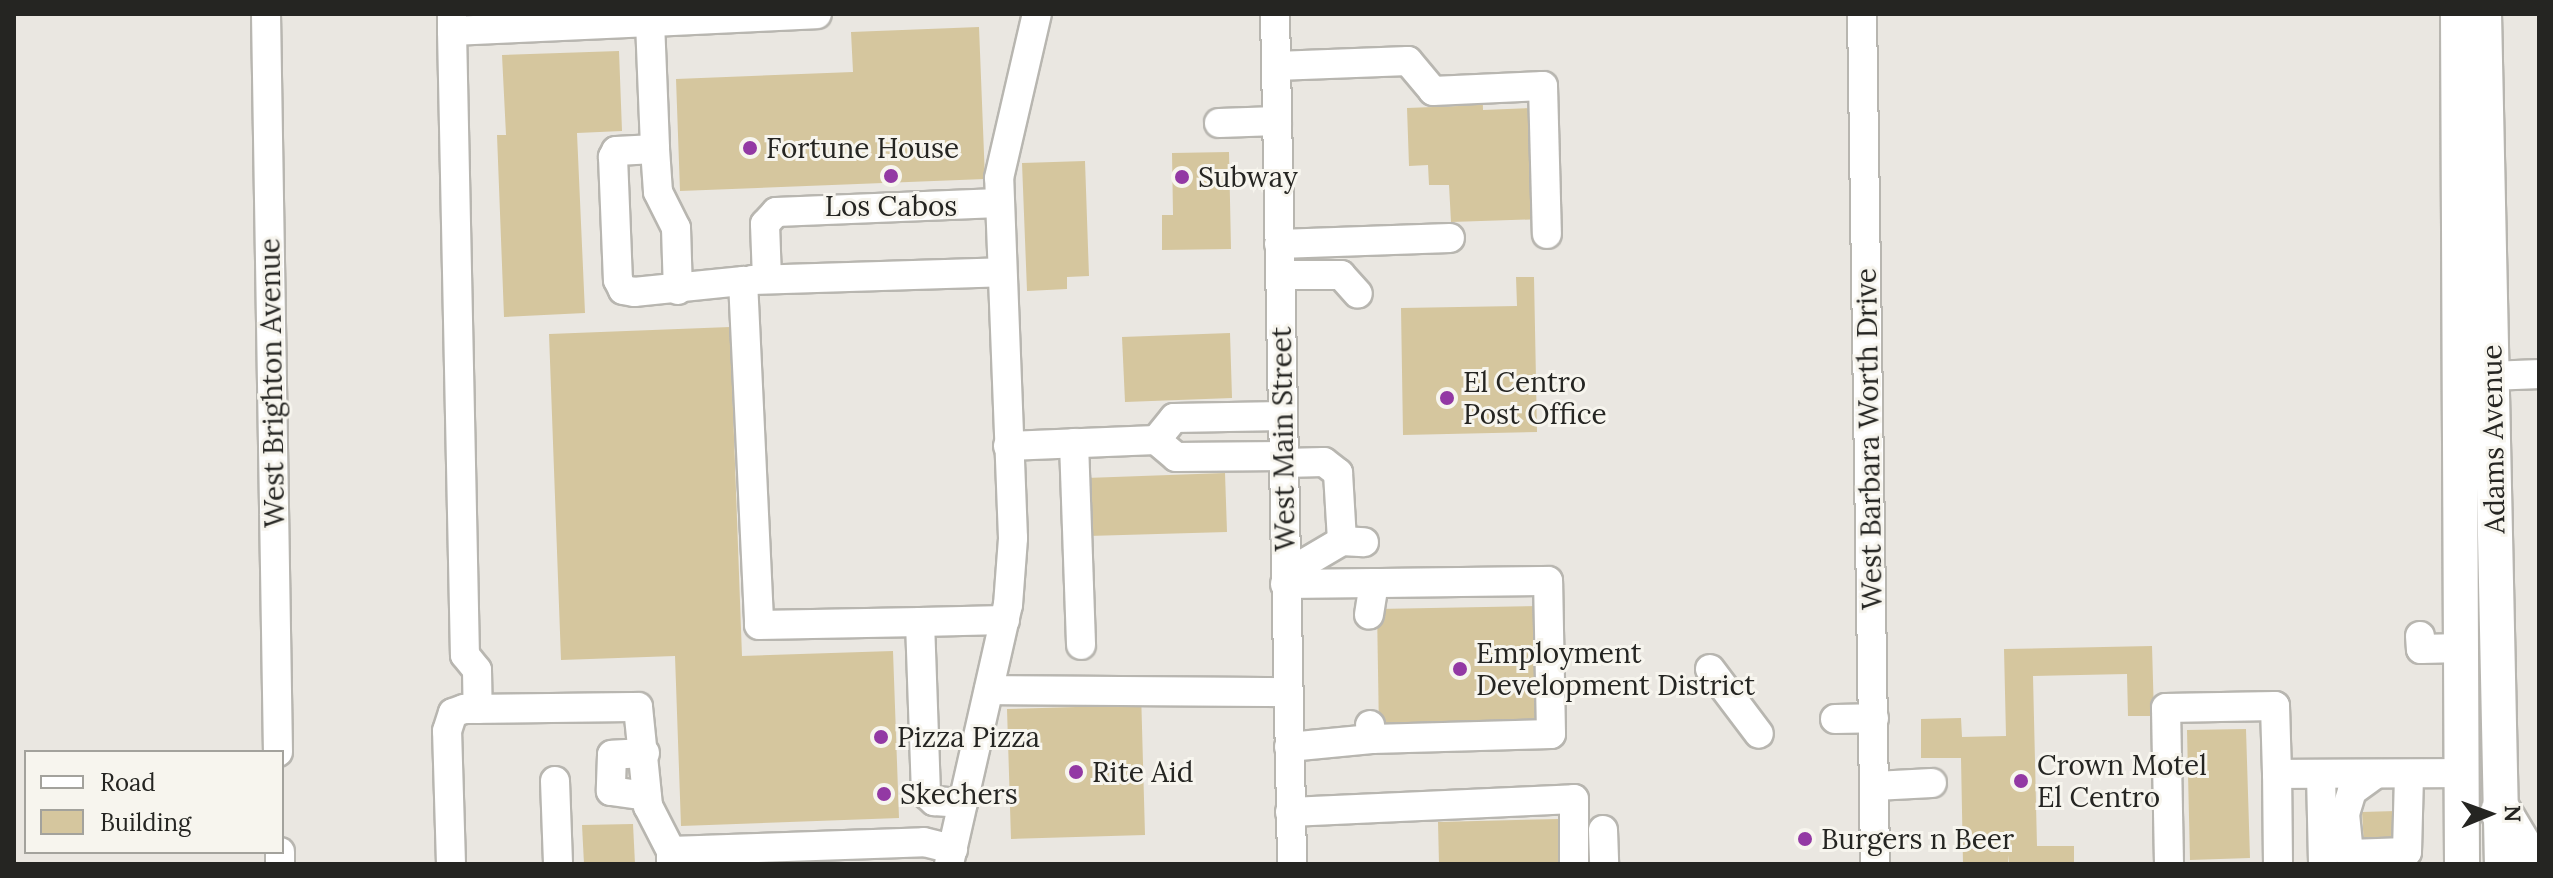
<!DOCTYPE html>
<html>
<head>
<meta charset="utf-8">
<style>
	body { margin:0 }
	#map { position:relative; width:2553px; height:878px; overflow:hidden; background:#eae7e1; font-family:Lora,serif }
	div>[style] { position:absolute }
	[style*='--x'] { left:calc(var(--x)*1px); top:calc(var(--y)*1px); width:calc(var(--w)*1px); rotate:calc(var(--a)*1deg) }
	.building>* { inset:0; background:#d5c69e }
	.roads { filter:drop-shadow(2px 0 #b8b6b0) drop-shadow(-2px 0 #b8b6b0) drop-shadow(0 2px #b8b6b0) drop-shadow(0 -2px #b8b6b0) }
	.minor>* { height:28px; margin:-14px; padding:0 14px; transform-origin:14px; border-radius:14px; background:#fff }
	.major>* { height:34px; margin:-17px; padding:0 17px; transform-origin:17px; border-radius:17px; background:#fff }
	.highway>* { height:40px; margin:-20px; padding:0 20px; transform-origin:20px; border-radius:20px; background:#fff }
	.dots>* { width:22px; height:22px; translate:-50% -50%; box-sizing:border-box; border:4px solid #f7f5ee; border-radius:50% }
	span { translate:-50% -50%; white-space:nowrap; text-align:center; line-height:1.15; -webkit-text-stroke:6px #f7f5ee; paint-order:stroke }
	.poi-label { font-size:28px; color:#252522 }
	.left { translate:0 -50%; text-align:left }
	.street-label { font-size:28px; color:#252522 }
	.frame { position:absolute; inset:0; border:16px solid #252522; pointer-events:none }
	.legend { position:absolute; left:24px; top:750px; width:260px; height:104px; box-sizing:border-box; background:#f7f5ee; border:2px solid #a3a29c; margin:0; padding:10px 14px; list-style:none; font-size:24px; color:#252522 }
	.legend li { display:flex; align-items:center; gap:16px; height:40px }
	.legend b { width:40px; border:2px solid #a3a29c }
	.north { position:absolute; left:2449px; top:774px; width:80px; height:80px; -webkit-text-stroke:6px #f7f5ee; paint-order:stroke; rotate:89deg; font-size:22px; font-weight:700; line-height:32px; text-align:center; color:#252522 }
	.north::after { content:''; display:block; margin:auto; width:28px; height:36px; background:#252522; clip-path:polygon(50% 0,100% 100%,50% 72%,0 100%) }
</style>
</head>
<body>
<div id="map">
	<div class="building">
		<i style="clip-path:polygon(979px 27px,985px 179px,680px 191px,676px 79px,853px 72px,851px 32px)"></i>
		<i style="clip-path:polygon(619px 51px,622px 131px,577px 133px,585px 313px,504px 317px,497px 135px,506px 135px,502px 55px)"></i>
		<i style="clip-path:polygon(1458px 75px,1482px 75px,1483px 110px,1532px 108px,1544px 219px,1451px 222px,1449px 185px,1429px 185px,1428px 165px,1409px 166px,1407px 108px,1459px 106px)"></i>
		<i style="clip-path:polygon(1229px 152px,1231px 249px,1162px 250px,1162px 215px,1173px 215px,1172px 153px)"></i>
		<i style="clip-path:polygon(1085px 161px,1089px 276px,1067px 277px,1067px 289px,1027px 291px,1022px 163px)"></i>
		<i style="clip-path:polygon(1516px 277px,1534px 277px,1537px 432px,1403px 435px,1401px 308px,1517px 306px)"></i>
		<i style="clip-path:polygon(730px 327px,742px 656px,893px 651px,899px 818px,681px 826px,675px 656px,561px 660px,549px 334px)"></i>
		<i style="clip-path:polygon(1230px 333px,1232px 398px,1125px 402px,1122px 337px)"></i>
		<i style="clip-path:polygon(1225px 473px,1227px 532px,1088px 536px,1086px 478px)"></i>
		<i style="clip-path:polygon(1541px 606px,1543px 730px,1379px 732px,1377px 609px)"></i>
		<i style="clip-path:polygon(2152px 646px,2154px 716px,2128px 716px,2127px 674px,2033px 676px,2037px 846px,2074px 846px,2074px 864px,2009px 864px,2009px 855px,2008px 864px,1963px 864px,1961px 758px,1921px 758px,1921px 719px,1961px 718px,1962px 737px,2006px 736px,2004px 649px)"></i>
		<i style="clip-path:polygon(1141px 691px,1145px 835px,1011px 839px,1007px 709px,1076px 707px,1076px 692px)"></i>
		<i style="clip-path:polygon(2246px 729px,2250px 858px,2190px 860px,2187px 730px)"></i>
		<i style="clip-path:polygon(2396px 811px,2397px 844px,2364px 846px,2362px 812px)"></i>
		<i style="clip-path:polygon(1559px 819px,1560px 864px,1439px 864px,1438px 822px)"></i>
		<i style="clip-path:polygon(633px 824px,635px 864px,584px 864px,582px 825px)"></i>
	</div>
	<div class="roads">
		<div class="minor">
			<i style="--x:266;--y:14;--w:738;--a:89.07"></i>
			<i style="--x:452;--y:14;--w:17;--a:90"></i>
			<i style="--x:452;--y:31;--w:198;--a:-2.6"></i>
			<i style="--x:650;--y:22;--w:127;--a:87.7"></i>
			<i style="--x:655;--y:149;--w:39;--a:177"></i>
			<i style="--x:616;--y:151;--w:7;--a:117"></i>
			<i style="--x:613;--y:157;--w:123;--a:87.7"></i>
			<i style="--x:618;--y:280;--w:11;--a:63"></i>
			<i style="--x:623;--y:290;--w:11;--a:10"></i>
			<i style="--x:634;--y:292;--w:110;--a:-5.8"></i>
			<i style="--x:743;--y:281;--w:344;--a:87.3"></i>
			<i style="--x:759;--y:625;--w:161;--a:-1.1"></i>
			<i style="--x:920;--y:622;--w:172;--a:88"></i>
			<i style="--x:926;--y:794;--w:11;--a:41"></i>
			<i style="--x:934;--y:801;--w:29;--a:4"></i>
			<i style="--x:1275;--y:14;--w:850;--a:88.85"></i>
			<i style="--x:1862;--y:14;--w:850;--a:89.12"></i>
			<i style="--x:650;--y:22;--w:167;--a:-2.7"></i>
			<i style="--x:452;--y:31;--w:624;--a:88.81"></i>
			<i style="--x:465;--y:655;--w:19;--a:51"></i>
			<i style="--x:477;--y:670;--w:39;--a:89"></i>
			<i style="--x:1276;--y:66;--w:132;--a:-2.2"></i>
			<i style="--x:1408;--y:61;--w:39;--a:50"></i>
			<i style="--x:1433;--y:91;--w:110;--a:-2.6"></i>
			<i style="--x:1543;--y:86;--w:148;--a:88.5"></i>
			<i style="--x:1219;--y:123;--w:58;--a:-2"></i>
			<i style="--x:655;--y:149;--w:43;--a:86"></i>
			<i style="--x:658;--y:192;--w:40;--a:63.4"></i>
			<i style="--x:676;--y:228;--w:62;--a:88.2"></i>
			<i style="--x:1279;--y:244;--w:171;--a:-2"></i>
			<i style="--x:1280;--y:275;--w:61;--a:0"></i>
			<i style="--x:1341;--y:275;--w:25;--a:48"></i>
			<i style="--x:767;--y:279;--w:55;--a:-92.1"></i>
			<i style="--x:765;--y:224;--w:16;--a:-47"></i>
			<i style="--x:776;--y:212;--w:223;--a:-2.3"></i>
			<i style="--x:752;--y:280;--w:250;--a:-1.8"></i>
			<i style="--x:2491;--y:376;--w:48;--a:-2.4"></i>
			<i style="--x:1283;--y:416;--w:109;--a:178.9"></i>
			<i style="--x:1174;--y:418;--w:28;--a:129"></i>
			<i style="--x:1156;--y:440;--w:26;--a:40"></i>
			<i style="--x:1176;--y:457;--w:107;--a:-0.5"></i>
			<i style="--x:1074;--y:443;--w:202;--a:88"></i>
			<i style="--x:1008;--y:446;--w:148;--a:-2.3"></i>
			<i style="--x:1284;--y:463;--w:40;--a:-1.4"></i>
			<i style="--x:1324;--y:462;--w:18;--a:38"></i>
			<i style="--x:1338;--y:473;--w:68;--a:86.6"></i>
			<i style="--x:1286;--y:574;--w:65;--a:-30.5"></i>
			<i style="--x:1342;--y:541;--w:22;--a:3"></i>
			<i style="--x:1285;--y:584;--w:89;--a:-0.6"></i>
			<i style="--x:1374;--y:583;--w:32;--a:99"></i>
			<i style="--x:920;--y:622;--w:85;--a:-1.3"></i>
			<i style="--x:2420;--y:636;--w:13;--a:86"></i>
			<i style="--x:2421;--y:649;--w:40;--a:-1.4"></i>
			<i style="--x:1710;--y:669;--w:81;--a:53"></i>
			<i style="--x:989;--y:690;--w:299;--a:0.4"></i>
			<i style="--x:1835;--y:719;--w:39;--a:-1"></i>
			<i style="--x:1372;--y:739;--w:179;--a:-1.6"></i>
			<i style="--x:1551;--y:734;--w:153;--a:-91.1"></i>
			<i style="--x:1548;--y:581;--w:174;--a:179.3"></i>
			<i style="--x:1289;--y:747;--w:83;--a:-5.5"></i>
			<i style="--x:1372;--y:739;--w:14;--a:-98"></i>
			<i style="--x:645;--y:753;--w:33;--a:177"></i>
			<i style="--x:612;--y:755;--w:36;--a:92"></i>
			<i style="--x:611;--y:791;--w:36;--a:8"></i>
			<i style="--x:2321;--y:774;--w:90;--a:88.7"></i>
			<i style="--x:2373;--y:776;--w:26;--a:144"></i>
			<i style="--x:2352;--y:791;--w:24;--a:107"></i>
			<i style="--x:2345;--y:814;--w:40;--a:84.3"></i>
			<i style="--x:2349;--y:854;--w:58;--a:-2"></i>
			<i style="--x:2407;--y:852;--w:78;--a:-88.5"></i>
			<i style="--x:555;--y:781;--w:83;--a:87.9"></i>
			<i style="--x:1875;--y:786;--w:57;--a:-3"></i>
			<i style="--x:1290;--y:812;--w:284;--a:-2.6"></i>
			<i style="--x:1574;--y:799;--w:65;--a:90"></i>
			<i style="--x:1603;--y:830;--w:34;--a:88"></i>
			<i style="--x:280;--y:852;--w:12;--a:90"></i>
			<i style="--x:451;--y:864;--w:133;--a:-91.7"></i>
			<i style="--x:447;--y:731;--w:19;--a:-72"></i>
			<i style="--x:453;--y:713;--w:12;--a:-20"></i>
			<i style="--x:464;--y:709;--w:174;--a:-0.7"></i>
			<i style="--x:638;--y:707;--w:100;--a:84.2"></i>
			<i style="--x:648;--y:806;--w:51;--a:62.9"></i>
			<i style="--x:671;--y:864;--w:13;--a:-90"></i>
			<i style="--x:671;--y:851;--w:253;--a:-2"></i>
			<i style="--x:924;--y:842;--w:30;--a:14"></i>
			<i style="--x:949;--y:864;--w:266;--a:-77.2"></i>
			<i style="--x:1008;--y:605;--w:67;--a:-85.7"></i>
			<i style="--x:1013;--y:538;--w:360;--a:-92.2"></i>
			<i style="--x:999;--y:178;--w:168;--a:-77"></i>
			<i style="--x:2169;--y:864;--w:156;--a:-91.1"></i>
			<i style="--x:2166;--y:708;--w:109;--a:-1.1"></i>
			<i style="--x:2275;--y:706;--w:68;--a:88.3"></i>
			<i style="--x:2278;--y:864;--w:90;--a:-90.6"></i>
			<i style="--x:2277;--y:774;--w:184;--a:-0.3"></i>
		</div>
		<div class="major">
			<i style="--x:2458;--y:14;--w:850;--a:89.73"></i>
			<i style="--x:2484;--y:14;--w:850;--a:88.79"></i>
		</div>
		<div class="highway">
			<i style="--x:2501;--y:812;--w:61;--a:59.2"></i>
		</div>
	</div>
	<div class="dots">
		<i style="left:750px;top:148px;background:#9339a4"></i>
		<i style="left:891px;top:176px;background:#9339a4"></i>
		<i style="left:1182px;top:177px;background:#9339a4"></i>
		<i style="left:1447px;top:398px;background:#9339a4"></i>
		<i style="left:1460px;top:669px;background:#9339a4"></i>
		<i style="left:881px;top:737px;background:#9339a4"></i>
		<i style="left:1076px;top:772px;background:#9339a4"></i>
		<i style="left:2021px;top:781px;background:#9339a4"></i>
		<i style="left:884px;top:794px;background:#9339a4"></i>
		<i style="left:1805px;top:839px;background:#9339a4"></i>
	</div>
	<div class="poi-label">
		<span class="left" style="left:766px;top:148px">Fortune House</span>
		<span class="left" style="left:1198px;top:177px">Subway</span>
		<span style="left:891px;top:206px">Los Cabos</span>
		<span class="left" style="left:1463px;top:398px">El Centro<br>Post Office</span>
		<span class="left" style="left:1476px;top:669px">Employment<br>Development District</span>
		<span class="left" style="left:897px;top:737px">Pizza Pizza</span>
		<span class="left" style="left:2037px;top:781px">Crown Motel<br>El Centro</span>
		<span class="left" style="left:1092px;top:772px">Rite Aid</span>
		<span class="left" style="left:900px;top:794px">Skechers</span>
		<span class="left" style="left:1821px;top:839px">Burgers n Beer</span>
	</div>
	<div class="street-label">
		<span style="left:272px;top:383px;rotate:-91deg">West Brighton Avenue</span>
		<span style="left:1283px;top:439px;rotate:-91deg">West Main Street</span>
		<span style="left:1869px;top:439px;rotate:-91deg">West Barbara Worth Drive</span>
		<span style="left:2493px;top:439px;rotate:-91deg">Adams Avenue</span>
	</div>
	<div class="frame"></div>
	<ul class="legend">
	<li><b style="height:10px;background:#fff"></b>Road</li>
	<li><b style="height:22px;background:#d5c69e"></b>Building</li>
	</ul>
	<div class="north">N</div>
</div>
</body>
</html>
